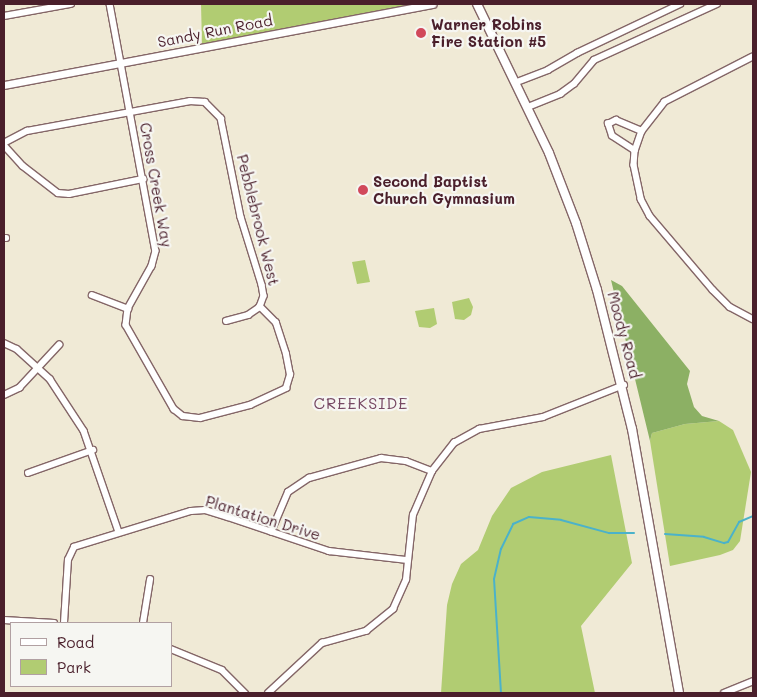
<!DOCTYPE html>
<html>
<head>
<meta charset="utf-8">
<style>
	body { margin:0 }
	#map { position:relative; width:757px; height:697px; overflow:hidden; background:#f0ead6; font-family:Mali,sans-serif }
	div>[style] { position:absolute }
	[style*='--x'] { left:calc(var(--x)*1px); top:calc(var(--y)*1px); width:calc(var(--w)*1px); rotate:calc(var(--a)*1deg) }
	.green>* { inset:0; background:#b1cc72 }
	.forest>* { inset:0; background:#8cb064 }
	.stream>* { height:2px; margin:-1px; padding:0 1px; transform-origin:1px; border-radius:1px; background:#4bb2ca }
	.roads { filter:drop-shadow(1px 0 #846667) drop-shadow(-1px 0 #846667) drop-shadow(0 1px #846667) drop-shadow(0 -1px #846667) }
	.minor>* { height:5.5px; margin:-2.75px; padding:0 2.75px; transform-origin:2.75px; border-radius:2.75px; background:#fff }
	.tertiary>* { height:7px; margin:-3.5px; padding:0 3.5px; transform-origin:3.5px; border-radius:3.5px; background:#fff }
	.secondary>* { height:8px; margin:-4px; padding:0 4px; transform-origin:4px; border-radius:4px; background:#fff }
	.dots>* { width:14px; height:14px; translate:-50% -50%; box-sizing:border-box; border:2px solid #f6f6f2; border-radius:50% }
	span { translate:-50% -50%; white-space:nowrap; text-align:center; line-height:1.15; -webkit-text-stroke:4.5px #f6f6f2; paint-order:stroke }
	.poi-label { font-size:15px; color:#4a1f2b; font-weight:700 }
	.left { translate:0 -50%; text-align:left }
	.street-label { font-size:15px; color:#4a1f2b }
	.neighbourhood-label { font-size:16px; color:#774963; letter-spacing:1px }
	.frame { position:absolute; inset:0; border:5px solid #4a1f2b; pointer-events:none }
	.legend { position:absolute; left:10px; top:622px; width:162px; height:65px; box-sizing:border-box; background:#f6f6f2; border:1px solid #b1a0a2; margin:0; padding:6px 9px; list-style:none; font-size:15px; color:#4a1f2b }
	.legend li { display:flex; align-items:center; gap:10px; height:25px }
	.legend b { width:25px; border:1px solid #b1a0a2 }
</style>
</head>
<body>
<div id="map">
	<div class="green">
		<i style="clip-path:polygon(201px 4px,413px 4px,202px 44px)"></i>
		<i style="clip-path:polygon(365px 260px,370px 282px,357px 284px,352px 262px)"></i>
		<i style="clip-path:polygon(469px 298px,473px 307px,471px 315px,464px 320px,455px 319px,452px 302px)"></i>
		<i style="clip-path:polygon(434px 308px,437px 324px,430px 328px,419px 327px,415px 311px)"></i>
		<i style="clip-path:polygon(719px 421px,733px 430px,751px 472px,740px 541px,733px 550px,720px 555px,670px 566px,650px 441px,652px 433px,685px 424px)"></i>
		<i style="clip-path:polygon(611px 455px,632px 563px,581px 626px,595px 693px,441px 693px,447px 605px,452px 584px,461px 564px,478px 550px,492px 516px,511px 488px,542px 472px)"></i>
	</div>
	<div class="forest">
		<i style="clip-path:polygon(611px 280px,622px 286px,690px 371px,687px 384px,694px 407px,702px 416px,719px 421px,685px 424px,652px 433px,650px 441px)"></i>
	</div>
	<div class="stream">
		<i style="--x:665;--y:534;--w:39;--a:4"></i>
		<i style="--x:704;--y:537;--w:21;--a:17"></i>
		<i style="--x:724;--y:543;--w:4;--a:-14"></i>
		<i style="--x:728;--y:542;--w:23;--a:-61"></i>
		<i style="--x:739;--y:522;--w:15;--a:-23"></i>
		<i style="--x:501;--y:693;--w:114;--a:-93.5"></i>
		<i style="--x:494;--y:579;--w:31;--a:-77"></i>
		<i style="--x:501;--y:549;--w:28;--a:-64"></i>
		<i style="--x:513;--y:524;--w:17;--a:-24"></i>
		<i style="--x:529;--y:517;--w:32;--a:5"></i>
		<i style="--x:561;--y:520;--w:50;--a:15.2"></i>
		<i style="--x:609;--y:533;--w:25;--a:0"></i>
	</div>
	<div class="roads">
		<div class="minor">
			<i style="--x:110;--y:4;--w:251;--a:79.5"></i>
			<i style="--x:156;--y:251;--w:16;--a:105"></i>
			<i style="--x:152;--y:266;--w:49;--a:119.2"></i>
			<i style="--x:128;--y:309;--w:16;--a:97"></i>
			<i style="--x:126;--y:325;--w:97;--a:60.3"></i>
			<i style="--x:174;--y:409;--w:11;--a:38"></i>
			<i style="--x:183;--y:416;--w:17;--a:7"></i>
			<i style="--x:200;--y:418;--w:52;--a:-14.6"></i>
			<i style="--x:250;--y:405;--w:40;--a:-25"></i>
			<i style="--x:286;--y:388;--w:14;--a:-73"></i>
			<i style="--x:290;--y:375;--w:21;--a:-101"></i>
			<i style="--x:286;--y:354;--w:33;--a:-108"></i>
			<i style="--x:276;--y:323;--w:23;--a:-135"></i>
			<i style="--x:4;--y:16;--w:68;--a:-10.2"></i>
			<i style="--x:753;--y:57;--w:99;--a:152.9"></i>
			<i style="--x:665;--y:102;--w:37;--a:128"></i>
			<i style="--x:642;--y:131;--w:21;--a:109"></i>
			<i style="--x:635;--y:151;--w:14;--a:94"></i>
			<i style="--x:634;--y:165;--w:35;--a:78"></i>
			<i style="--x:641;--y:199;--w:19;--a:62"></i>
			<i style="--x:650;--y:216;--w:97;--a:49.6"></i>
			<i style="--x:713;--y:290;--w:24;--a:45"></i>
			<i style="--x:730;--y:307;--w:26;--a:28"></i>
			<i style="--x:517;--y:82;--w:33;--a:-21"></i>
			<i style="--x:548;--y:70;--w:34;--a:-30"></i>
			<i style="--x:577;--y:53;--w:114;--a:-25.4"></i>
			<i style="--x:528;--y:107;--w:35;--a:-22"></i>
			<i style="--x:560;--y:94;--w:17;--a:-36"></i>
			<i style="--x:574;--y:84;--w:31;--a:-50"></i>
			<i style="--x:594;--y:60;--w:135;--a:-24.5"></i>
			<i style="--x:4;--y:143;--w:26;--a:-28"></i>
			<i style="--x:27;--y:131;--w:166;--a:-10.4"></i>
			<i style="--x:190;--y:101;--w:15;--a:4"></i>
			<i style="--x:205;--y:102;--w:23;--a:45"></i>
			<i style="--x:221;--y:118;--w:101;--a:78.6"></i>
			<i style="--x:241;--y:217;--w:71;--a:72.8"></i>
			<i style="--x:262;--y:285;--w:11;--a:80"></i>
			<i style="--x:264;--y:296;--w:12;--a:110"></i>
			<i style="--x:4;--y:145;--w:28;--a:48"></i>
			<i style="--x:23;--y:166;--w:44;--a:37.6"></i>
			<i style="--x:58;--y:193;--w:11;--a:5"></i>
			<i style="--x:69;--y:194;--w:76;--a:-11.5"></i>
			<i style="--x:635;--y:151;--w:27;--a:-147"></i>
			<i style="--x:612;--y:136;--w:13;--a:-108"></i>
			<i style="--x:608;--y:124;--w:9;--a:-27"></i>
			<i style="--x:616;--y:120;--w:28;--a:23"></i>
			<i style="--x:4;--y:238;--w:2;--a:0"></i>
			<i style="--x:92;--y:295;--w:39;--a:21"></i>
			<i style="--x:226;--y:321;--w:23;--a:-15"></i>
			<i style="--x:248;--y:315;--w:14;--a:-34"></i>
			<i style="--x:4;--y:343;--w:14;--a:25"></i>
			<i style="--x:17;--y:349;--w:45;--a:42.3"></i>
			<i style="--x:50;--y:379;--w:62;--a:56.8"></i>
			<i style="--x:84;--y:431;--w:107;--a:70.9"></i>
			<i style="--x:4;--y:395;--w:17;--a:-25"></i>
			<i style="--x:19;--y:388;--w:59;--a:-47.1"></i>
			<i style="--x:28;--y:473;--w:69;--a:-19.5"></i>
			<i style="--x:271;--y:532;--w:43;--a:-67"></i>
			<i style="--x:288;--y:492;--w:25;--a:-34"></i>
			<i style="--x:309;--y:478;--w:75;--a:-15.5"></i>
			<i style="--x:381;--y:458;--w:25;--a:7"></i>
			<i style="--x:406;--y:461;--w:28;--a:21"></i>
			<i style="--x:4;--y:620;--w:50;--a:3.4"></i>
			<i style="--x:64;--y:623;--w:63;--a:-86.4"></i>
			<i style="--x:68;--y:560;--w:14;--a:-65"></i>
			<i style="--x:74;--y:547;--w:122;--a:-17.1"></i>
			<i style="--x:191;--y:511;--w:14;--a:-4"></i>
			<i style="--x:205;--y:510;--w:24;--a:17"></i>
			<i style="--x:228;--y:517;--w:107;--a:18.6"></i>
			<i style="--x:329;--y:551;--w:79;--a:6.6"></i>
			<i style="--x:143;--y:623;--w:44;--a:-80.8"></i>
			<i style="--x:171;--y:649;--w:55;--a:22.4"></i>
			<i style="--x:222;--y:670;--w:33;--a:45"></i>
			<i style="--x:268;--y:693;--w:74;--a:-42.8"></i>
			<i style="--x:322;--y:643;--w:46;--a:-15.3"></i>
			<i style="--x:366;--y:631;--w:35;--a:-39"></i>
			<i style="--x:393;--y:609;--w:32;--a:-66"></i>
			<i style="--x:406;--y:580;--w:65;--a:-83.9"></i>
			<i style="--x:413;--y:515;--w:48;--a:-66.6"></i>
			<i style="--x:432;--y:471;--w:36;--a:-52"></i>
			<i style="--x:454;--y:443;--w:29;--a:-29"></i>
			<i style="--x:479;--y:429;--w:65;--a:-10.6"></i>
			<i style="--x:543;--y:417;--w:87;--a:-21.6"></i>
			<i style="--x:724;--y:693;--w:31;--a:-22"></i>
		</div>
		<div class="tertiary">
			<i style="--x:4;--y:85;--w:436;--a:-10.7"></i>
		</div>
		<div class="secondary">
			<i style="--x:477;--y:4;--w:165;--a:64.2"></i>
			<i style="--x:549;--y:153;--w:75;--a:68.9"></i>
			<i style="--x:576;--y:223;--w:70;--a:72.6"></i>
			<i style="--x:597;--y:290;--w:143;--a:75.9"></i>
			<i style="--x:632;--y:429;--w:268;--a:79.9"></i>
		</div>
	</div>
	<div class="dots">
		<i style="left:421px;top:33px;background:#d1495b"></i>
		<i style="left:363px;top:190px;background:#d1495b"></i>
	</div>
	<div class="poi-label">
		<span class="left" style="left:431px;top:33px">Warner Robins<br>Fire Station #5</span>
		<span class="left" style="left:373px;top:190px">Second Baptist<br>Church Gymnasium</span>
	</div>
	<div class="street-label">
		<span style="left:215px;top:31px;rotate:-11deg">Sandy Run Road</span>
		<span style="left:156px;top:185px;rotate:80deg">Cross Creek Way</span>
		<span style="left:258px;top:220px;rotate:76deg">Pebblebrook West</span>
		<span style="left:624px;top:335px;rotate:75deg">Moody Road</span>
		<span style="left:263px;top:518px;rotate:17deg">Plantation Drive</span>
	</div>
	<div class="neighbourhood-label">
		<span style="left:361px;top:403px">CREEKSIDE</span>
	</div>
	<div class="frame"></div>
	<ul class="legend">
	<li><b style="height:6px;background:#fff"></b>Road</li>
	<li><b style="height:14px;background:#b1cc72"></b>Park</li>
	</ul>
</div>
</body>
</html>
